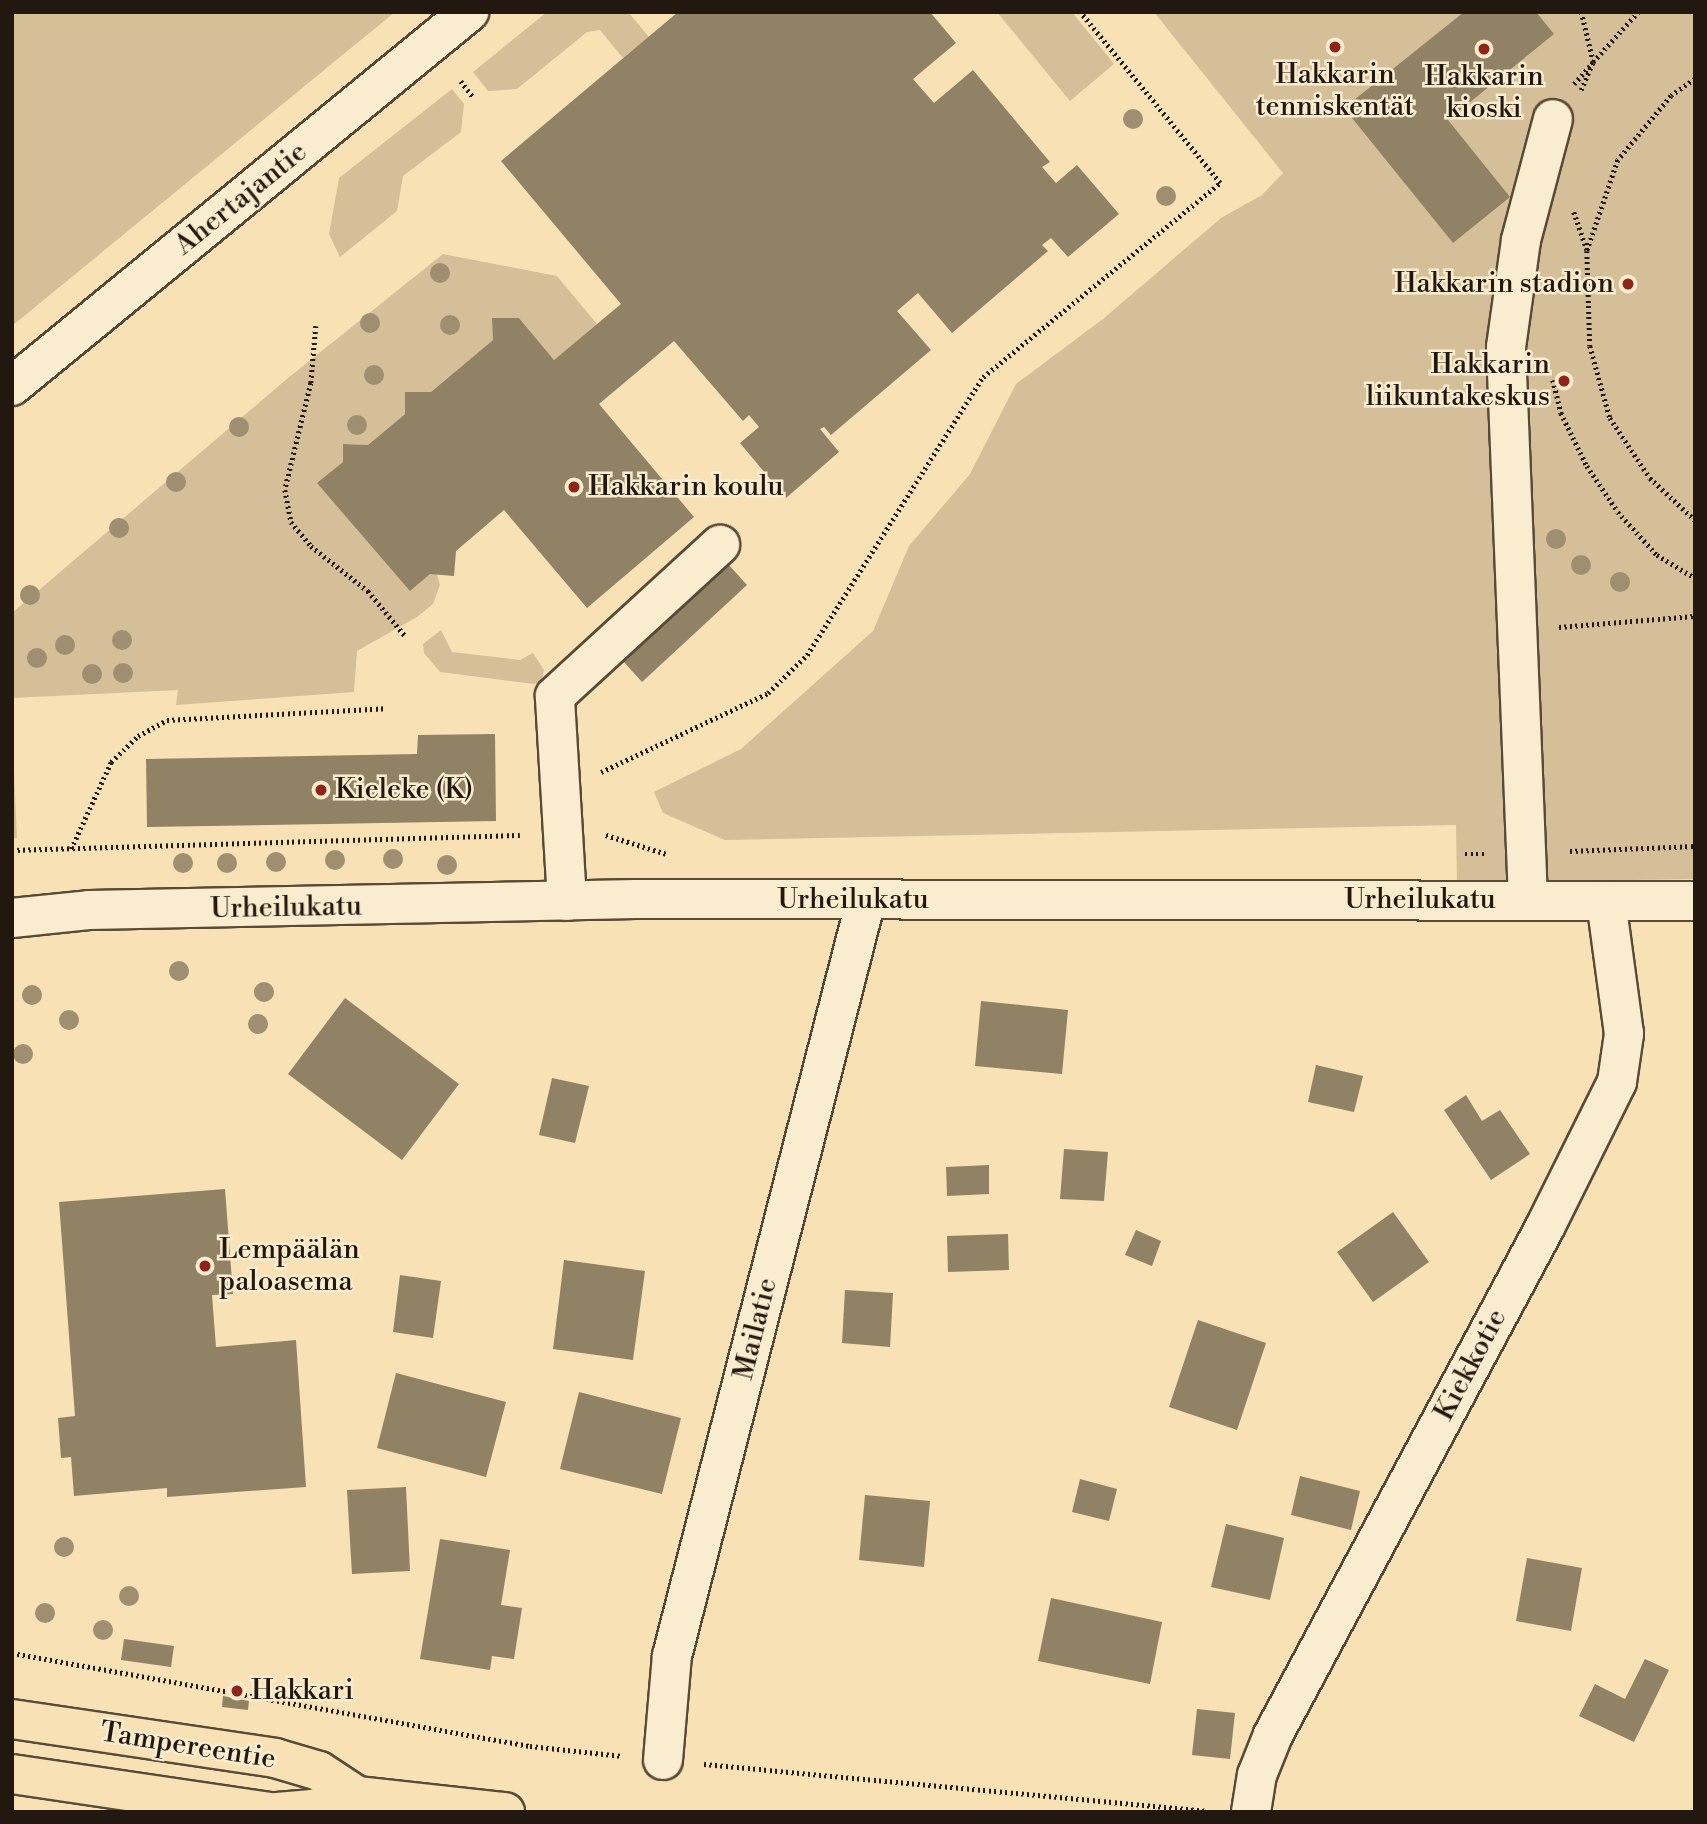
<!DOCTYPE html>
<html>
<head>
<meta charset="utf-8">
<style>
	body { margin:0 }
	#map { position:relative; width:1707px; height:1824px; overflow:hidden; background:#f8e1b4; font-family:"Libre Bodoni",serif }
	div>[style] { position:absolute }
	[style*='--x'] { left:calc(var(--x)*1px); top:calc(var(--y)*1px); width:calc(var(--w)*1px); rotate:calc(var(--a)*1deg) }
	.green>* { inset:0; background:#d4bf98 }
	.building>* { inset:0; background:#918165 }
	.path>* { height:4.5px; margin-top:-2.25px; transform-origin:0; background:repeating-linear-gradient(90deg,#22180f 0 2px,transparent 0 5.5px) }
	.roads { filter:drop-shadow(2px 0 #584a38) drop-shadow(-2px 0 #584a38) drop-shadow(0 2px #584a38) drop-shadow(0 -2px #584a38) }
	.minor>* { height:38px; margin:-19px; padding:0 19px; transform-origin:19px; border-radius:19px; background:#faecce }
	.major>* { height:38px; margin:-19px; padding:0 19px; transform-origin:19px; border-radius:19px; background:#f8e1b4 }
	.trees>* { width:20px; height:20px; margin:-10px; border-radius:50%; background:#9f8e70 }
	.dots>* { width:19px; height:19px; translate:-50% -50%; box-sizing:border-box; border:4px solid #faecce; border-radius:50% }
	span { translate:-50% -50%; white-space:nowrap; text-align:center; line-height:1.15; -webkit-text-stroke:5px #faecce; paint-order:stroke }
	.poi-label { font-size:28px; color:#22180f }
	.right { translate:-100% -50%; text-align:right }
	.left { translate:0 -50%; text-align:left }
	.street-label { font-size:28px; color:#22180f }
	.frame { position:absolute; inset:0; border:14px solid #22180f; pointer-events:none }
</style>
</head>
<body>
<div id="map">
	<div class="green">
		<i style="clip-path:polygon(12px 12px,395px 12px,12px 326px)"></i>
		<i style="clip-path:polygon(547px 12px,628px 12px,649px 37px,623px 58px,600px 30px,587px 32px,517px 89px,488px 91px,473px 72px)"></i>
		<i style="clip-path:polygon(997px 12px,1072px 12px,1114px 64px,1070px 101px)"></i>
		<i style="clip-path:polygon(1154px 12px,1695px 12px,1695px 879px,1457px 883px,1456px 825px,725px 840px,663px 813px,654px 792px,741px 749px,873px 631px,909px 546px,970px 474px,1016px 384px,1103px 319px,1221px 218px,1262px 195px,1283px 173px)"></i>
		<i style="clip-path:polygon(452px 89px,464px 104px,461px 132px,403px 176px,397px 211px,340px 257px,329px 234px,339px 178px)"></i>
		<i style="clip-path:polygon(443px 254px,557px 276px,597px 324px,554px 360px,519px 318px,493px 318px,493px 340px,368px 445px,343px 444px,343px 462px,318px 483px,430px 574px,437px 574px,440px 585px,433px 604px,417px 617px,357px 651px,354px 692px,176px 705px,178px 690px,12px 698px,12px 613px,288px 378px)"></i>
		<i style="clip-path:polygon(441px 630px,452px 652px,520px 660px,533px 653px,544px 670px,542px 680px,534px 684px,440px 672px,424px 653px,423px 644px)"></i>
		<i style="clip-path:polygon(12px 728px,17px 838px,12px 838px)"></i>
	</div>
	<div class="building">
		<i style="clip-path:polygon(678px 12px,930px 12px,956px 43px,913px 79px,934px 103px,973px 70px,1050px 162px,1042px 167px,1056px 183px,1077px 165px,1119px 214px,1068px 257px,1051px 238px,1042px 245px,1048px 251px,952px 333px,918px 293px,897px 311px,931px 350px,831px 435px,824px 427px,820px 429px,839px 452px,786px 498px,740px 443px,759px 427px,749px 415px,743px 421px,674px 341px,599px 404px,694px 517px,587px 608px,504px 510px,456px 551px,454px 576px,430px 574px,410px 591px,317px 483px,343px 462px,343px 444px,368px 445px,405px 414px,405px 392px,431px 392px,493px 340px,492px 318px,519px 318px,554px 360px,621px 304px,501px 161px)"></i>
		<i style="clip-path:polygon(1464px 12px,1536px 12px,1554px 34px,1448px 120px,1510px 197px,1453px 243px,1344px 108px)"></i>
		<i style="clip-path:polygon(728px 564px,747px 585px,642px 682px,623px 661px)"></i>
		<i style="clip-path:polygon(495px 734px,496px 821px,147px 827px,146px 759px,417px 754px,418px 735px)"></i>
		<i style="clip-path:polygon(345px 998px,459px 1084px,402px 1160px,288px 1074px)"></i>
		<i style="clip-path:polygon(981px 1001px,1068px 1010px,1062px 1074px,975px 1066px)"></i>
		<i style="clip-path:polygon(1316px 1065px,1363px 1076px,1354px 1112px,1308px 1102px)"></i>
		<i style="clip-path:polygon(552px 1078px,589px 1086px,575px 1143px,539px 1135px)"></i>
		<i style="clip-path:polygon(1466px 1095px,1482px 1121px,1500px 1110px,1530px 1154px,1491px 1180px,1444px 1110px)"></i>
		<i style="clip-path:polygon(1064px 1149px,1108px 1152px,1104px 1201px,1060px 1199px)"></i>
		<i style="clip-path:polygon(989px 1165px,989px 1194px,947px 1196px,946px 1167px)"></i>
		<i style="clip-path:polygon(225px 1189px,233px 1294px,212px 1295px,216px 1347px,296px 1340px,306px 1487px,167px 1497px,167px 1488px,74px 1496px,71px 1457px,61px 1458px,58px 1418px,75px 1416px,59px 1202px)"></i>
		<i style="clip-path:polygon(1393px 1212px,1429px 1262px,1373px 1302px,1337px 1252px)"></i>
		<i style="clip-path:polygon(1136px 1230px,1161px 1241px,1152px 1266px,1125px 1255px)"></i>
		<i style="clip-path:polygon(1008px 1234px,1009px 1270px,948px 1272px,947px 1236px)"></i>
		<i style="clip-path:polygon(564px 1260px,645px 1271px,633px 1360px,553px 1349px)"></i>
		<i style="clip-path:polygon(400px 1275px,441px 1281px,433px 1338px,393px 1332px)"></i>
		<i style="clip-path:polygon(845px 1290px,893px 1293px,890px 1347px,842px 1343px)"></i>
		<i style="clip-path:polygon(1198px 1320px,1266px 1343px,1237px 1430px,1169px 1407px)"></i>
		<i style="clip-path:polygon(396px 1373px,506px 1402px,486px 1477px,377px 1448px)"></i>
		<i style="clip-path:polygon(579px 1392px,681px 1418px,662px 1494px,560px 1469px)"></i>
		<i style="clip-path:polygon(1300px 1476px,1360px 1491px,1351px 1530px,1291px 1515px)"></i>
		<i style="clip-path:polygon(1080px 1479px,1117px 1489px,1109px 1521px,1072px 1512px)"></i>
		<i style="clip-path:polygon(406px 1487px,410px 1571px,352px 1574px,347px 1490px)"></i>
		<i style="clip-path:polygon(865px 1495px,930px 1501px,924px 1567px,859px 1560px)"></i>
		<i style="clip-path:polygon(1226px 1524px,1284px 1538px,1270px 1600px,1211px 1587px)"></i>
		<i style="clip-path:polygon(440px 1539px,510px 1550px,501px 1605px,522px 1608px,514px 1659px,492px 1656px,490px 1670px,420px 1659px)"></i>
		<i style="clip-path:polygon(1527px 1558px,1582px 1568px,1571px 1631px,1516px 1621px)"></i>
		<i style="clip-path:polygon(1051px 1598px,1162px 1622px,1150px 1684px,1038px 1661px)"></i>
		<i style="clip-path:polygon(124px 1639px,174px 1646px,171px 1667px,121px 1660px)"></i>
		<i style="clip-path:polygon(1645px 1659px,1669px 1670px,1634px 1742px,1579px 1716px,1595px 1684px,1625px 1699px)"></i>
		<i style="clip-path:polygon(223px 1696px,249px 1701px,248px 1710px,222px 1707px)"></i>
		<i style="clip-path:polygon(1197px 1709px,1235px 1713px,1230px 1759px,1192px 1755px)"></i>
	</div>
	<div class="path">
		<i style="--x:1695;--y:79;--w:29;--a:145"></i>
		<i style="--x:1671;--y:96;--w:83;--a:129.6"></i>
		<i style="--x:1618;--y:160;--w:96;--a:108.8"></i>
		<i style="--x:1587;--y:251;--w:95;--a:88.2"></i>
		<i style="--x:1590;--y:346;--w:75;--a:74.5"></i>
		<i style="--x:1610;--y:418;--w:72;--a:56.3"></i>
		<i style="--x:1650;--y:478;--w:62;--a:43"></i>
		<i style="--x:461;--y:81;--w:21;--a:53"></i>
		<i style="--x:1574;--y:84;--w:29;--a:-49"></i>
		<i style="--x:1593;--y:62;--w:51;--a:-103.5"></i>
		<i style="--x:1581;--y:90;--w:30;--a:-67"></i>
		<i style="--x:1593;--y:62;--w:67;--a:-48"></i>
		<i style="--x:1574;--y:212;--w:40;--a:71.1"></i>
		<i style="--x:316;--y:326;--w:57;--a:95"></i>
		<i style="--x:311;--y:383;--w:110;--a:103.7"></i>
		<i style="--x:285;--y:490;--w:33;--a:79"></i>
		<i style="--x:291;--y:522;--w:31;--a:50"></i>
		<i style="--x:311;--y:546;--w:73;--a:38.3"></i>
		<i style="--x:368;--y:591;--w:60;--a:50.4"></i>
		<i style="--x:1553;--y:380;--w:34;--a:76"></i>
		<i style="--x:1561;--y:413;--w:59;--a:63.9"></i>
		<i style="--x:1587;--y:466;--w:55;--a:56"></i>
		<i style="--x:1618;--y:512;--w:58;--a:47.8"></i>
		<i style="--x:1657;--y:555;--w:44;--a:31.2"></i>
		<i style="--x:1559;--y:627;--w:136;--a:-4.6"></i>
		<i style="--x:601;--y:772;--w:185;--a:-25.3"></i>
		<i style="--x:768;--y:693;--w:54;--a:-44.3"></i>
		<i style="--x:807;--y:655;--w:329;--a:-57.7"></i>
		<i style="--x:983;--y:377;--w:306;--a:-39.3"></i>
		<i style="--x:1220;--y:183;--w:221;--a:-129.3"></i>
		<i style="--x:606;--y:835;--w:64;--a:17.3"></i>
		<i style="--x:71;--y:849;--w:96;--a:-65.3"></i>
		<i style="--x:111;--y:762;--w:37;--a:-44"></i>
		<i style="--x:138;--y:736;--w:33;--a:-29"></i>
		<i style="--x:167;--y:720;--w:219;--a:-3.1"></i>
		<i style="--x:12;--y:850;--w:508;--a:-1.69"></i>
		<i style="--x:1570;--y:851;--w:125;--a:-2.3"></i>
		<i style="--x:1465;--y:854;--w:19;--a:0"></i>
		<i style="--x:12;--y:1653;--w:526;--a:10.18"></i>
		<i style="--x:530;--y:1746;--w:93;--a:6.2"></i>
		<i style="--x:704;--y:1764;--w:506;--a:5.33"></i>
	</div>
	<div class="roads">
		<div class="minor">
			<i style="--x:12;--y:386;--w:591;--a:-39.3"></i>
			<i style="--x:1528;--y:900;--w:553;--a:-92.28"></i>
			<i style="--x:1506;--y:347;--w:108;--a:-82"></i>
			<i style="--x:1521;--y:240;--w:125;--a:-75.2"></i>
			<i style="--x:567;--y:901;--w:205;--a:-93.4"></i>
			<i style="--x:555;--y:696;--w:224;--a:-42.5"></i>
			<i style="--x:12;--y:918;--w:77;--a:-5.9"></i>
			<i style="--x:89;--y:910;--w:547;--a:-1.15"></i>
			<i style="--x:636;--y:899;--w:1059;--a:0.11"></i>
			<i style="--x:663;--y:1760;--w:104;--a:-85.1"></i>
			<i style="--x:672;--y:1656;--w:780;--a:-75.61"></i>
			<i style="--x:1251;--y:1812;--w:37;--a:-81"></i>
			<i style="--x:1257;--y:1775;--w:43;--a:-68.2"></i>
			<i style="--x:1273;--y:1735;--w:576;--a:-61.83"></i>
			<i style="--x:1545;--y:1227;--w:162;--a:-63.6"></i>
			<i style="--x:1617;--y:1082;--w:49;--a:-81.7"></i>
			<i style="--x:1624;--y:1034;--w:134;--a:-97.7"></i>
		</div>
		<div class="major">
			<i style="--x:12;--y:1719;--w:266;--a:8.4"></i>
			<i style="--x:275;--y:1758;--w:46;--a:16.5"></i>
			<i style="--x:319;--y:1771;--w:45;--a:33.3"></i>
			<i style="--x:12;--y:1774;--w:261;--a:8.4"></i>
			<i style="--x:277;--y:1812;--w:36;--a:-5"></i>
			<i style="--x:313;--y:1809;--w:46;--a:-16.5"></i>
			<i style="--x:357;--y:1796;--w:149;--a:6.2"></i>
		</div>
	</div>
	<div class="trees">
		<i style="left:1133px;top:119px"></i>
		<i style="left:1166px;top:196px"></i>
		<i style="left:440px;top:273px"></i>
		<i style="left:370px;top:323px"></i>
		<i style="left:450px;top:325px"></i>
		<i style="left:374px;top:375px"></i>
		<i style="left:357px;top:425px"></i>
		<i style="left:239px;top:427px"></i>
		<i style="left:176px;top:482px"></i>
		<i style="left:119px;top:528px"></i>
		<i style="left:1556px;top:539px"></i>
		<i style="left:1581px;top:565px"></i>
		<i style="left:1620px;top:582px"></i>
		<i style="left:30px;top:595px"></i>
		<i style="left:122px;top:640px"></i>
		<i style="left:65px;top:645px"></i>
		<i style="left:37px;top:658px"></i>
		<i style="left:123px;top:673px"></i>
		<i style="left:92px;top:674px"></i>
		<i style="left:393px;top:859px"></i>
		<i style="left:335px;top:860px"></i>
		<i style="left:276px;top:862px"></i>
		<i style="left:183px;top:863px"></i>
		<i style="left:227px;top:863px"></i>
		<i style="left:447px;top:865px"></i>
		<i style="left:179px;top:971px"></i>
		<i style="left:264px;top:992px"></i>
		<i style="left:32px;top:995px"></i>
		<i style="left:69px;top:1020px"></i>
		<i style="left:258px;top:1024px"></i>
		<i style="left:23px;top:1054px"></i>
		<i style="left:64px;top:1547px"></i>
		<i style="left:129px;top:1596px"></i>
		<i style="left:45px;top:1613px"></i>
		<i style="left:103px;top:1630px"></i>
	</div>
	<div class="dots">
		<i style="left:1335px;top:47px;background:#8f2418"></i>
		<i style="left:1484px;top:49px;background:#8f2418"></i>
		<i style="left:1628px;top:284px;background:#8f2418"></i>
		<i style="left:1564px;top:381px;background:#8f2418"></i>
		<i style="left:574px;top:487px;background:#8f2418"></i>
		<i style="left:321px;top:790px;background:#8f2418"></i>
		<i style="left:205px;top:1266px;background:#8f2418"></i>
		<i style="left:237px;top:1691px;background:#8f2418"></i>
	</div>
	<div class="poi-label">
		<span style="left:1335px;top:91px">Hakkarin<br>tenniskentät</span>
		<span style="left:1484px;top:93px">Hakkarin<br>kioski</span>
		<span class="right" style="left:1614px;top:284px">Hakkarin stadion</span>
		<span class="right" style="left:1550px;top:381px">Hakkarin<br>liikuntakeskus</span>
		<span class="left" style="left:588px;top:487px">Hakkarin koulu</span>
		<span class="left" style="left:335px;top:790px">Kieleke (K)</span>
		<span class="left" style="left:219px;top:1266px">Lempäälän<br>paloasema</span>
		<span class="left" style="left:251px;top:1691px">Hakkari</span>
	</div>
	<div class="street-label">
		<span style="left:241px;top:199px;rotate:-39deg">Ahertajantie</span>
		<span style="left:853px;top:900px">Urheilukatu</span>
		<span style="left:1420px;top:900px">Urheilukatu</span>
		<span style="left:286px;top:908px;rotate:-1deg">Urheilukatu</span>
		<span style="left:756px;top:1329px;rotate:-76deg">Mailatie</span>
		<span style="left:1471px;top:1365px;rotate:-62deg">Kiekkotie</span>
		<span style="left:188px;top:1746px;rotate:9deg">Tampereentie</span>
	</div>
	<div class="frame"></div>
</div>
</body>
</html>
